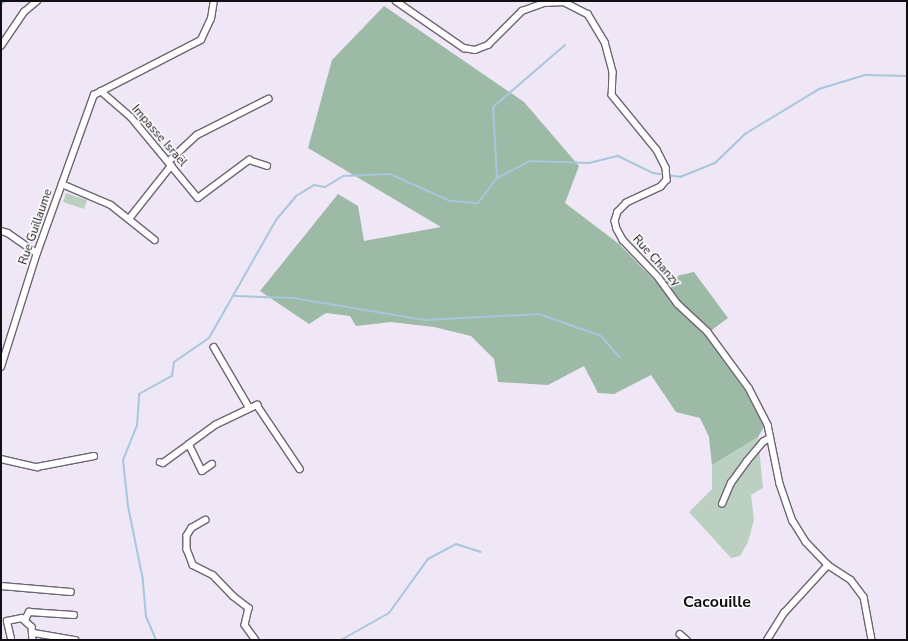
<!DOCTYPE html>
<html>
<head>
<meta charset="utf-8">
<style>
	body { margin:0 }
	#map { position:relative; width:908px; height:641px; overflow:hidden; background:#efe6f6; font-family:"Nunito Sans",sans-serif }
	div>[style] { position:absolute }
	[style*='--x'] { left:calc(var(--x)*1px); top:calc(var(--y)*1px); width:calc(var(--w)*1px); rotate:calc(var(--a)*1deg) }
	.green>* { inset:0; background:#bcd0c1 }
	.forest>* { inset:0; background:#9cbaa5 }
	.stream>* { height:2px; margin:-1px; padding:0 1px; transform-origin:1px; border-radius:1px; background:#a8c7dc }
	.roads { filter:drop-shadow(1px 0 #6d6573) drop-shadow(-1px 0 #6d6573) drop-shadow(0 1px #6d6573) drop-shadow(0 -1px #6d6573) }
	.street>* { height:5.5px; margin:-2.75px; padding:0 2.75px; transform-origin:2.75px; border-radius:2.75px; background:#fff }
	span { translate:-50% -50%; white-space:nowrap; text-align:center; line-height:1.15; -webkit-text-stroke:3px #fff; paint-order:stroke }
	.street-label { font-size:12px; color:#110e14 }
	.district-label { font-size:16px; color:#110e14; font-weight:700 }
	.frame { position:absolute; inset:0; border:2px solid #110e14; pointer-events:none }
</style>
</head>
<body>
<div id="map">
	<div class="green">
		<i style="clip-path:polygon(66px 193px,87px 200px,84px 209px,63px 202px)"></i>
		<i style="clip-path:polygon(758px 437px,763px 488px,751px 495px,754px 520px,748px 542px,740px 556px,731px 558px,689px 512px,712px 489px,712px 465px)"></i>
	</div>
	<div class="forest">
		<i style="clip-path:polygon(384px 6px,524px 102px,579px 166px,565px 203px,619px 244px,655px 281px,694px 272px,728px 318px,705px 335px,746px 392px,764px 427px,758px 437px,712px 465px,709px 437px,700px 418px,676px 412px,651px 375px,614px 394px,598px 393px,584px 366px,548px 385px,498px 382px,494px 359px,471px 336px,434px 327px,391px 322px,356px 326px,350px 316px,326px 313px,309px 324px,260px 291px,338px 194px,358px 206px,364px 241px,441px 227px,308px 148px,332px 60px)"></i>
	</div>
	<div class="stream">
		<i style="--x:1;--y:4;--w:6;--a:-31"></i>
		<i style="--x:497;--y:178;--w:71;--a:-93.2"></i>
		<i style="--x:493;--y:107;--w:95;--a:-40.7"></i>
		<i style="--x:235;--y:296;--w:58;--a:2"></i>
		<i style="--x:293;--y:298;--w:134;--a:9.5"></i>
		<i style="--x:425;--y:320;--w:114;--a:-3"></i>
		<i style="--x:539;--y:314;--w:66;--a:19.5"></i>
		<i style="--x:601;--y:336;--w:28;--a:49"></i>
		<i style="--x:156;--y:640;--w:25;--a:-113"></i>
		<i style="--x:146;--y:617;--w:37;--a:-95"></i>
		<i style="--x:143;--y:580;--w:76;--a:-101.5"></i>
		<i style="--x:128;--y:506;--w:46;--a:-96.2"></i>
		<i style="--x:123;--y:460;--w:37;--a:-68"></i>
		<i style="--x:137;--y:426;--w:32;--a:-86"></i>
		<i style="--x:139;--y:394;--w:38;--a:-29"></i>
		<i style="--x:172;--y:376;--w:14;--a:-82"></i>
		<i style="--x:174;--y:362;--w:42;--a:-34.4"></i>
		<i style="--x:209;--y:338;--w:136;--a:-60.4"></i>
		<i style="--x:276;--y:220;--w:31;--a:-50"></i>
		<i style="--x:296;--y:196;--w:21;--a:-31"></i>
		<i style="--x:314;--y:185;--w:11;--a:10"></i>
		<i style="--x:325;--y:187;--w:21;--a:-31"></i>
		<i style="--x:343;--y:176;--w:47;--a:-2.4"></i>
		<i style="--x:390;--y:174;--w:66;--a:24.2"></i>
		<i style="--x:450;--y:201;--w:28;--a:4"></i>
		<i style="--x:478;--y:203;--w:31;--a:-53"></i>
		<i style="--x:497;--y:178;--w:37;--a:-27"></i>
		<i style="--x:530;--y:161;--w:59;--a:1.9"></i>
		<i style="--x:589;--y:163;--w:30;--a:-14"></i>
		<i style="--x:618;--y:156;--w:39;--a:26"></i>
		<i style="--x:653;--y:173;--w:27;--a:8"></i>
		<i style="--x:680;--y:177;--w:38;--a:-22"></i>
		<i style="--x:715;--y:163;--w:42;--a:-44"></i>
		<i style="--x:745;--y:134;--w:87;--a:-31.3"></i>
		<i style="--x:819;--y:89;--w:48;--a:-16.9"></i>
		<i style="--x:865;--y:75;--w:42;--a:1.4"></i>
		<i style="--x:341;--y:640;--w:55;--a:-29.4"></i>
		<i style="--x:389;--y:613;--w:67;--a:-54.2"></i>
		<i style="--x:428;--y:559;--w:32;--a:-28"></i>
		<i style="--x:456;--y:544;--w:26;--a:18"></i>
	</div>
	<div class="roads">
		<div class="street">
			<i style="--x:396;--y:1;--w:83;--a:34.7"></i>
			<i style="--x:464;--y:48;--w:11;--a:10"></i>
			<i style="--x:475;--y:50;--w:14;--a:-21"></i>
			<i style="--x:488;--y:45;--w:48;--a:-45"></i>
			<i style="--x:522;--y:11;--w:23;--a:-20"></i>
			<i style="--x:544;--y:3;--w:20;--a:-3"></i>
			<i style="--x:564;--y:2;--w:27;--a:27"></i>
			<i style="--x:588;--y:14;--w:33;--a:59"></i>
			<i style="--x:605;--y:42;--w:31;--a:75"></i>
			<i style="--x:613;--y:72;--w:23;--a:92"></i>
			<i style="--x:612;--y:95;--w:71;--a:50.7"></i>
			<i style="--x:657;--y:150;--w:20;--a:63"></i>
			<i style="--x:666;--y:168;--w:12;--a:85"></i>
			<i style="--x:667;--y:180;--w:9;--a:131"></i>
			<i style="--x:661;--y:187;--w:38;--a:155"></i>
			<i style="--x:627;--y:203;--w:13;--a:135"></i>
			<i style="--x:618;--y:212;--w:9;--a:108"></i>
			<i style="--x:615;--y:221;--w:8;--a:76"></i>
			<i style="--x:617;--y:229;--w:13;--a:61"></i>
			<i style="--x:623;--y:240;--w:52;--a:46.5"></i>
			<i style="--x:659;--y:278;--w:32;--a:54"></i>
			<i style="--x:678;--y:304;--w:41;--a:43"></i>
			<i style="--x:708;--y:332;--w:69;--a:53.8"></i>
			<i style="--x:749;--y:388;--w:42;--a:62.8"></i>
			<i style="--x:768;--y:425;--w:60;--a:78.5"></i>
			<i style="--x:780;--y:484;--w:39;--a:71"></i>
			<i style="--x:793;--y:521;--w:25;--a:58"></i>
			<i style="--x:806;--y:542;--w:32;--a:46"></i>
			<i style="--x:828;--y:565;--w:27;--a:33"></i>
			<i style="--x:851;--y:580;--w:21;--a:53"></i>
			<i style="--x:864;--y:597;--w:44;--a:79.5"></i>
			<i style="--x:1;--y:46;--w:41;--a:-55.9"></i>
			<i style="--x:24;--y:12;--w:17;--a:-40"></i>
			<i style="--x:101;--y:91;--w:40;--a:41"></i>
			<i style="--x:131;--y:117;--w:105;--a:50.4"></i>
			<i style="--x:198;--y:198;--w:64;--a:-36.7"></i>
			<i style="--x:249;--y:160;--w:19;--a:18"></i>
			<i style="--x:168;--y:162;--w:40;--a:-43"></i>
			<i style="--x:197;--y:135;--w:80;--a:-26.9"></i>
			<i style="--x:62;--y:184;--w:53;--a:23.2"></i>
			<i style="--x:111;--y:205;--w:56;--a:38.5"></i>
			<i style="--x:129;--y:219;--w:68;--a:-51.6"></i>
			<i style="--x:1;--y:231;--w:7;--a:16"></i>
			<i style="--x:8;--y:233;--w:35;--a:35"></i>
			<i style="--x:214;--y:347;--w:69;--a:59.7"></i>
			<i style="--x:1;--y:367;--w:120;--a:-72.5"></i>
			<i style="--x:37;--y:253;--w:168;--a:-70.2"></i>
			<i style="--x:94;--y:95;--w:120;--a:-27.2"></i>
			<i style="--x:201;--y:40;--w:23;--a:-65"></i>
			<i style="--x:211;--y:19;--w:18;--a:-81"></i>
			<i style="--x:189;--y:444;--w:32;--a:-36"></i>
			<i style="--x:215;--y:425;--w:47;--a:-25.5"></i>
			<i style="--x:257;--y:405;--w:77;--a:56.1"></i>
			<i style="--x:1;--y:459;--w:37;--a:13"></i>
			<i style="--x:37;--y:467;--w:58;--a:-10.9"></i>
			<i style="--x:160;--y:462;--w:3;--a:18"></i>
			<i style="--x:163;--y:463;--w:32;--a:-36"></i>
			<i style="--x:189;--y:444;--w:30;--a:64"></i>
			<i style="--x:202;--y:471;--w:12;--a:-35"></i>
			<i style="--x:722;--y:504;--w:23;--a:-67"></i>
			<i style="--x:731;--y:483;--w:27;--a:-54"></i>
			<i style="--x:747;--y:461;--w:25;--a:-50"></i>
			<i style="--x:763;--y:442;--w:8;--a:-30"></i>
			<i style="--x:206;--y:520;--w:16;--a:150"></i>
			<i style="--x:192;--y:528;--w:9;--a:122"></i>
			<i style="--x:187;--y:536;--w:13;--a:90"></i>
			<i style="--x:187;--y:549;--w:17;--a:69"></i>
			<i style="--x:193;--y:565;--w:22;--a:27"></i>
			<i style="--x:213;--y:575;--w:29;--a:46"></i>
			<i style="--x:233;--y:596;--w:20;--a:37"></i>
			<i style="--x:249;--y:608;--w:17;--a:103"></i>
			<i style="--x:245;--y:625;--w:19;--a:54"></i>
			<i style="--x:1;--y:586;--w:70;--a:4.9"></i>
			<i style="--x:25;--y:620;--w:9;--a:-63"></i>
			<i style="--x:29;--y:612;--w:45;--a:3.8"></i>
			<i style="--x:34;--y:633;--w:42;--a:9.7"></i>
			<i style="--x:680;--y:634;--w:9;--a:41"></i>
			<i style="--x:11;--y:639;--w:18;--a:-103"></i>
			<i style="--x:7;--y:621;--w:15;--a:-11"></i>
			<i style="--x:22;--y:618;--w:13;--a:42"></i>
			<i style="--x:32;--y:627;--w:13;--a:86"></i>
			<i style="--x:767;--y:640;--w:32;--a:-58"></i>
			<i style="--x:784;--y:613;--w:65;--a:-47.5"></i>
		</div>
	</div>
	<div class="street-label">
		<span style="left:159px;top:136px;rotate:49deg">Impasse Israël</span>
		<span style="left:36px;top:227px;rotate:-71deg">Rue Guillaume</span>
		<span style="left:656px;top:261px;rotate:48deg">Rue Chanzy</span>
	</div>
	<div class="district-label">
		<span style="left:717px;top:602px">Cacouille</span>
	</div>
	<div class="frame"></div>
</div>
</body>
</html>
